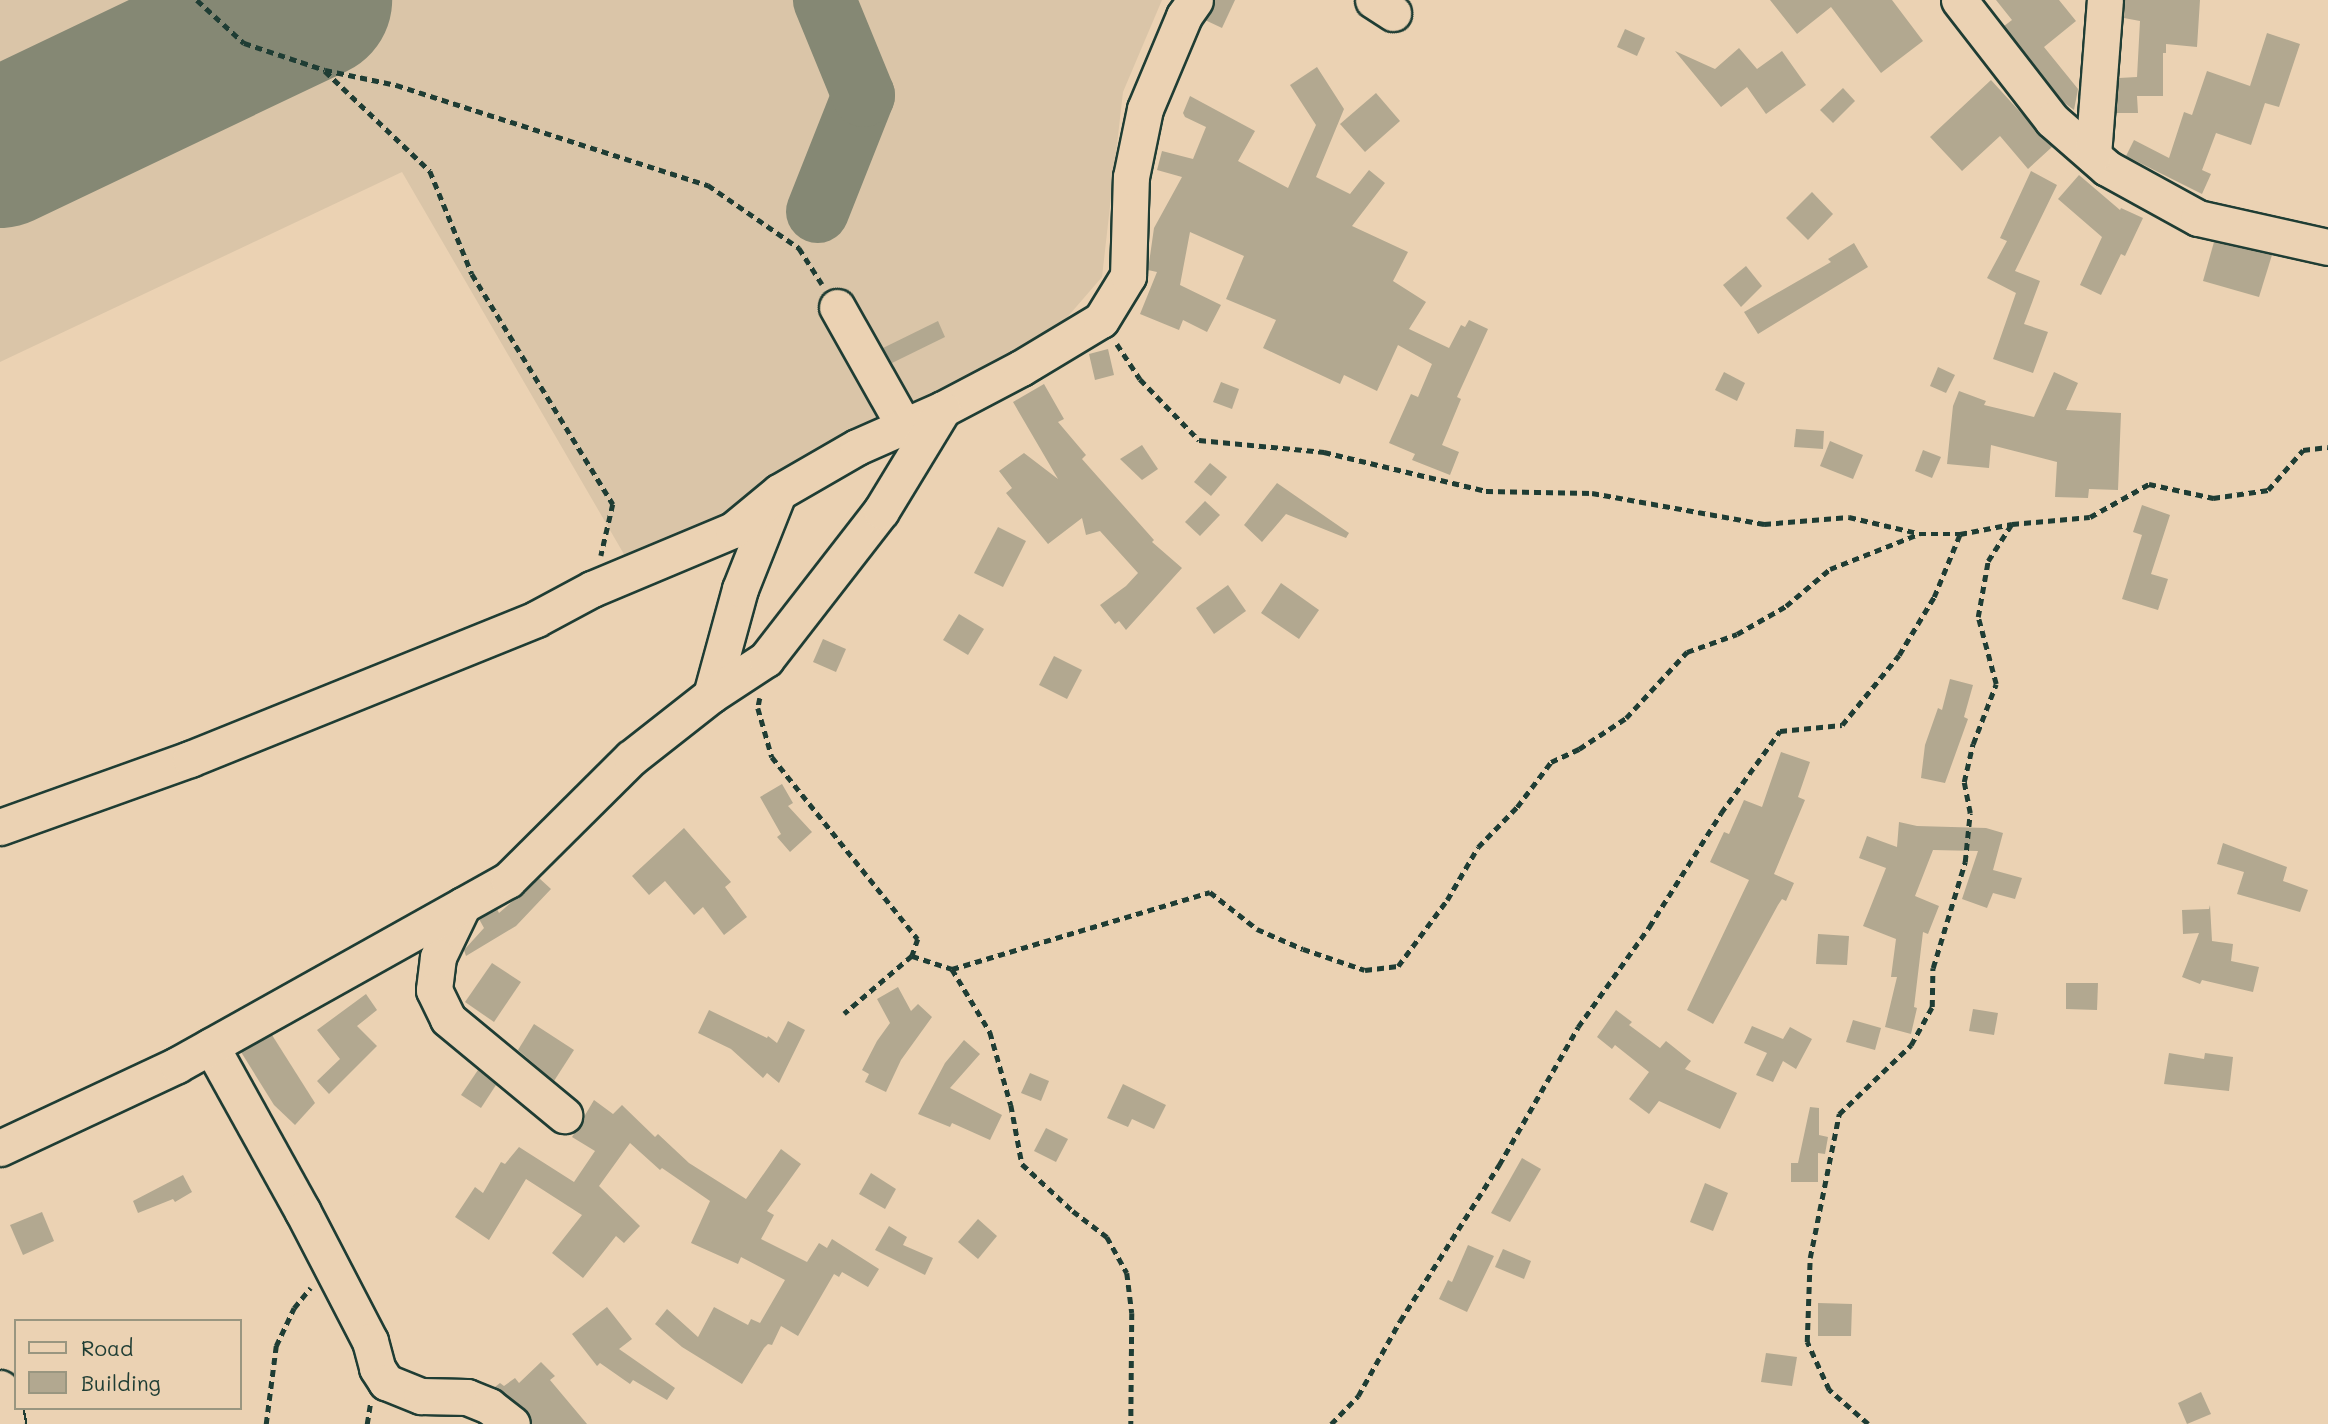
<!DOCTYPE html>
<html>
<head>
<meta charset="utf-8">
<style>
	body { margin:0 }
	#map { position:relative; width:2328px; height:1424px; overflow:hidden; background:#ebd2b3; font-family:Mali,sans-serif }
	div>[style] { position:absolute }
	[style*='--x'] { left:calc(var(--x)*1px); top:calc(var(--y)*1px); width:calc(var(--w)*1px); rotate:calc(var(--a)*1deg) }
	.built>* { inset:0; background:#dac5a8 }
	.taxiway>* { height:63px; margin:-31.5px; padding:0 31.5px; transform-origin:31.5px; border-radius:31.5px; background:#858874 }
	.runway>* { height:158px; margin:-79px; padding:0 79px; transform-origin:79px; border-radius:79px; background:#858874 }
	.building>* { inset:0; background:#b2a890 }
	.path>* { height:4.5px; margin-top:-2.25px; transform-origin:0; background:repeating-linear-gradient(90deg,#1f3d34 0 7px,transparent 0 12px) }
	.roads { filter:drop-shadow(2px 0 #1f3d34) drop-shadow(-2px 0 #1f3d34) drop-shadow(0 2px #1f3d34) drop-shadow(0 -2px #1f3d34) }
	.minor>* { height:35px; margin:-17.5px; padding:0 17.5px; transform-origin:17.5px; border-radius:17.5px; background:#ebd2b3 }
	span { translate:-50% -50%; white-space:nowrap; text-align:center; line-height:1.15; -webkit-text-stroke:5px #ebd2b3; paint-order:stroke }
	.legend { position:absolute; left:14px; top:1319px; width:228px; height:91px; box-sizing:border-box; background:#ebd2b3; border:2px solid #999680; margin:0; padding:9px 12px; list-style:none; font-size:21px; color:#1f3d34 }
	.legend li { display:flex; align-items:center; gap:14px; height:35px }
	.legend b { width:35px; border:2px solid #999680 }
</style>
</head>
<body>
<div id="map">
	<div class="built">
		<i style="clip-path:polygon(0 0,1162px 0,1123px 92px,1102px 277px,1064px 321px,728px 519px,625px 556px,402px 172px,0 362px)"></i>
	</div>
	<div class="taxiway">
		<i style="--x:817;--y:211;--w:125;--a:-68.4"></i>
		<i style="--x:863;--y:95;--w:103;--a:-112.3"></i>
	</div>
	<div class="runway">
		<i style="--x:0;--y:149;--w:347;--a:-25.5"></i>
	</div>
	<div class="building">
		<i style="clip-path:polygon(1215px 0,1235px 0,1222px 28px,1205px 20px)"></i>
		<i style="clip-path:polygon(1770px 0,1892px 0,1923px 41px,1881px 73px,1831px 7px,1797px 34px)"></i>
		<i style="clip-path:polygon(1996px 0,2059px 0,2076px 21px,2044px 47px,2078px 89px,2074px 110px,2063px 102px,2004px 26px,2012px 20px)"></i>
		<i style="clip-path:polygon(2125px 0,2200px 0,2197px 47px,2166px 44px,2166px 53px,2163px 53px,2163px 96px,2137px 96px,2138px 113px,2116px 113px,2119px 78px,2137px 77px,2140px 21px,2124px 18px)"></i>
		<i style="clip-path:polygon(1625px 29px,1645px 38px,1637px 56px,1617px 47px)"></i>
		<i style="clip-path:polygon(2267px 33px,2300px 44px,2279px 107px,2265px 103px,2251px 145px,2216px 133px,2202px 170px,2211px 174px,2202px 194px,2126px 156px,2134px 140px,2169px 158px,2184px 112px,2192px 115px,2207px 71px,2250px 86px)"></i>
		<i style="clip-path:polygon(1739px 48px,1757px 69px,1782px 51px,1806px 85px,1766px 114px,1747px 87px,1721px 107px,1675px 51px,1715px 69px)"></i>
		<i style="clip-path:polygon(1317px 67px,1344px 109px,1316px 177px,1350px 194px,1369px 170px,1385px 183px,1352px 226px,1408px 252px,1393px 281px,1426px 302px,1409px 329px,1449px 348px,1461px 325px,1465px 327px,1469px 320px,1488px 329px,1457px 397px,1461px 399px,1442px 445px,1459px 452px,1450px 475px,1412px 460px,1415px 454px,1389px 443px,1411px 394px,1418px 397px,1432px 364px,1398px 345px,1377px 391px,1344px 375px,1340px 384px,1263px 348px,1276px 320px,1226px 299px,1244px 256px,1190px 232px,1180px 285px,1221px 305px,1207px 332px,1183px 320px,1179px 330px,1140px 314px,1157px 272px,1148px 270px,1154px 228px,1182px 177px,1157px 170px,1162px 151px,1193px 159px,1206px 127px,1185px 117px,1183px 113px,1190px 96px,1255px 131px,1238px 161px,1288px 188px,1316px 125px,1290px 85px)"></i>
		<i style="clip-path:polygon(1991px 80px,2052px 147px,2028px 169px,2000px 136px,1962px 171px,1930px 137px)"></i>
		<i style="clip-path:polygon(1843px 88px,1855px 101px,1833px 123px,1820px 110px)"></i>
		<i style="clip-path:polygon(1376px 93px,1400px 121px,1365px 152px,1340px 124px)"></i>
		<i style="clip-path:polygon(2031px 171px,2057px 185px,2015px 271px,2040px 281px,2024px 324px,2048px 332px,2033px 373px,1993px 359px,2016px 293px,1987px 278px,2007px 241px,2000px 238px)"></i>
		<i style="clip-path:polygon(2079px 175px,2120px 210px,2121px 208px,2143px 218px,2125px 256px,2121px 254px,2101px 295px,2080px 285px,2102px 237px,2058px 199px)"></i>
		<i style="clip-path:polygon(1812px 192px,1833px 214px,1808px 240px,1786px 218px)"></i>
		<i style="clip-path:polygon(2214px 242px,2272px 255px,2259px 297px,2203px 281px)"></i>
		<i style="clip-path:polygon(1854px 243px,1868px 267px,1758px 334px,1744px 312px,1831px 262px,1828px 259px)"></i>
		<i style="clip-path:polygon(1746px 266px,1762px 286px,1741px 307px,1723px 285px)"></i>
		<i style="clip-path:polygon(938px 321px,945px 337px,892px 363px,883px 348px)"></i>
		<i style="clip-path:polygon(1108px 349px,1114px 375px,1095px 380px,1089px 354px)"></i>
		<i style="clip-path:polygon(1938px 367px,1955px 375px,1946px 393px,1930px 386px)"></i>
		<i style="clip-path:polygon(1724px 372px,1745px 383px,1737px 401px,1715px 390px)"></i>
		<i style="clip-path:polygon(2054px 372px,2078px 383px,2066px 410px,2121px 413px,2118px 490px,2089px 489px,2088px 498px,2055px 497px,2057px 462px,1991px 445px,1989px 468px,1947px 464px,1953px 406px,1959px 391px,1986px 401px,1984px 405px,2034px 417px)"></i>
		<i style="clip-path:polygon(1221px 382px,1239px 389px,1232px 409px,1213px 402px)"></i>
		<i style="clip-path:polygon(1044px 384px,1064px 419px,1058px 422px,1086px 455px,1082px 459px,1154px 540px,1152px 542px,1182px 568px,1126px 630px,1119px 621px,1115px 624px,1100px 605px,1126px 586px,1138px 573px,1100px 531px,1086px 535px,1082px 518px,1048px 544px,1006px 493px,1012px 488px,999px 471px,1024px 453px,1058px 479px,1013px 402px)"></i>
		<i style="clip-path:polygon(1796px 429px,1824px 431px,1823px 449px,1794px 447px)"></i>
		<i style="clip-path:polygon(1830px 441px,1863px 455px,1853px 479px,1820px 466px)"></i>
		<i style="clip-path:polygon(1142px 445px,1158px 469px,1142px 480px,1120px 459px)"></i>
		<i style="clip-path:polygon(1923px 450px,1941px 457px,1932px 478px,1915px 471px)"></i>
		<i style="clip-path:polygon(1210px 463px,1227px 477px,1211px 496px,1194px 482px)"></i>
		<i style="clip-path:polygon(1277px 483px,1349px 533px,1346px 538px,1286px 514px,1262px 542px,1244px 525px)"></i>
		<i style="clip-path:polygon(1205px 501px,1220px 515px,1200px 536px,1185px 522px)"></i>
		<i style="clip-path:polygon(2142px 505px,2170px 515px,2151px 574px,2168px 579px,2158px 610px,2122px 599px,2142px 535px,2133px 532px)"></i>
		<i style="clip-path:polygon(998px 527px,1026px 541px,1003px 587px,974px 573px)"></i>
		<i style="clip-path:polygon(1281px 583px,1319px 610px,1299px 639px,1261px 613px)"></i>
		<i style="clip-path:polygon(1228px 585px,1246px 611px,1214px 634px,1196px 608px)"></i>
		<i style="clip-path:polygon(959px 614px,984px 629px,968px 655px,943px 640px)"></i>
		<i style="clip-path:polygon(823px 639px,846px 649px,836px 672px,813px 662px)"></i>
		<i style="clip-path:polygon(1054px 656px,1082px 670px,1067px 699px,1039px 685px)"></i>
		<i style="clip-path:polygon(1950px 679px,1973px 685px,1964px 717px,1968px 719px,1945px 783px,1921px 778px,1925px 745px,1938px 708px,1942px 710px)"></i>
		<i style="clip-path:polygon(1781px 752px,1810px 762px,1798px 797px,1805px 800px,1774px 874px,1794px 883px,1786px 901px,1782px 899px,1778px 905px,1713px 1024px,1687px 1010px,1749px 880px,1710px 862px,1724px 832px,1729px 834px,1744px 800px,1762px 807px)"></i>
		<i style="clip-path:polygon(782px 784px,793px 803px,788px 806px,812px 832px,790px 852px,777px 837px,781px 834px,760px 797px)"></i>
		<i style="clip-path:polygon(1899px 822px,1917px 826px,1986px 828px,2003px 833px,1993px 870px,2022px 878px,2015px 899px,1993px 893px,1987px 908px,1962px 899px,1978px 851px,1933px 850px,1915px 896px,1939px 906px,1928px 934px,1923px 932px,1914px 1007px,1917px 1008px,1911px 1034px,1885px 1027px,1897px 977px,1891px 977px,1896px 939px,1863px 926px,1886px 868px,1859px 858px,1867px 836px,1897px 847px)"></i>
		<i style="clip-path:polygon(684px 828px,731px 882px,725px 887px,747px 917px,724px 935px,703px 907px,694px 915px,665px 881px,649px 895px,632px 876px)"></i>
		<i style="clip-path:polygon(2223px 843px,2287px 867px,2283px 881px,2308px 890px,2300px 912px,2237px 894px,2244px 872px,2217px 864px)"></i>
		<i style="clip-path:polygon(539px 878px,551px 889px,516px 926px,466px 956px,464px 950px,484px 928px,479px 919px,497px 909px,499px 913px)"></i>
		<i style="clip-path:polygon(2210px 905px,2212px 941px,2233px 944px,2231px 961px,2259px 967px,2253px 992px,2202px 980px,2200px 984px,2182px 977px,2199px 933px,2183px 934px,2182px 910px,2209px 909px)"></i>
		<i style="clip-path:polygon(1818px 934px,1849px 936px,1847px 965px,1816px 964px)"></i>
		<i style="clip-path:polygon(492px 963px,521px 982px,494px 1022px,465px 1002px)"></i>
		<i style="clip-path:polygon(2066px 983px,2098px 983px,2097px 1010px,2066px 1009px)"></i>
		<i style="clip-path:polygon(898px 987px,911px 1011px,918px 1004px,932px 1017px,901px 1060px,886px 1092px,865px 1082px,869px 1074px,862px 1070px,877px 1041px,890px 1023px,877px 999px)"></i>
		<i style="clip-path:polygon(366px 994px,377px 1010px,357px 1026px,377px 1046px,329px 1094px,317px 1081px,340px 1059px,317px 1030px)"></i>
		<i style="clip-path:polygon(1973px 1009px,1998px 1013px,1994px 1035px,1969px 1031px)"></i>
		<i style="clip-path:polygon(709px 1010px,767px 1038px,768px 1036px,777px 1043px,788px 1021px,805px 1030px,779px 1083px,767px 1073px,763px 1078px,731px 1049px,698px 1033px)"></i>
		<i style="clip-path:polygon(1616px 1010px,1632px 1022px,1629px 1025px,1660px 1048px,1666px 1041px,1691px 1061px,1685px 1069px,1737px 1093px,1720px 1129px,1659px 1101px,1649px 1114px,1629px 1099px,1649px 1072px,1615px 1045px,1612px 1049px,1597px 1037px)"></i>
		<i style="clip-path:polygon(1853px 1020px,1881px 1028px,1875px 1050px,1846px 1042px)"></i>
		<i style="clip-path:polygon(534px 1024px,574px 1050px,554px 1081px,518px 1050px)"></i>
		<i style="clip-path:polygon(1752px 1026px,1783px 1039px,1790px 1027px,1812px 1039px,1796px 1069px,1783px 1061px,1773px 1082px,1756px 1075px,1767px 1053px,1744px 1043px)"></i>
		<i style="clip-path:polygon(272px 1035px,315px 1103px,295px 1125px,274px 1105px,241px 1052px)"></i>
		<i style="clip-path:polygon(964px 1040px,980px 1054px,950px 1088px,1002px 1115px,990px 1140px,952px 1123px,950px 1127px,918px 1114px,945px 1063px)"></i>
		<i style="clip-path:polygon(2169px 1053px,2204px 1059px,2205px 1053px,2233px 1057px,2229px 1091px,2164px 1084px)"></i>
		<i style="clip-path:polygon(478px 1070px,496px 1085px,481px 1108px,461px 1095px)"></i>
		<i style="clip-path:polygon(1030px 1073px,1049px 1081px,1041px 1101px,1021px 1093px)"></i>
		<i style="clip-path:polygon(1123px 1084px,1166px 1105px,1154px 1129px,1132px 1119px,1128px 1127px,1107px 1118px)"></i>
		<i style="clip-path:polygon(594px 1100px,613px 1114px,622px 1105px,655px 1137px,658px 1134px,689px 1163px,746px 1199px,781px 1149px,801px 1164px,767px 1211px,774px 1215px,761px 1239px,807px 1262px,819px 1243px,827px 1248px,832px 1239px,879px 1269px,868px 1287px,842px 1272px,839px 1277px,834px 1274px,798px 1336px,781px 1326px,772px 1345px,768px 1344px,764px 1348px,742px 1384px,682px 1347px,655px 1324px,667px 1309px,698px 1337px,714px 1307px,748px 1325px,751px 1319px,760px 1323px,785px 1280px,741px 1257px,738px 1264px,691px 1243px,710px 1201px,662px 1168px,660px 1170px,630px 1143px,599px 1186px,640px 1226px,624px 1243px,616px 1236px,583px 1278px,552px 1253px,582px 1215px,526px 1179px,489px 1240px,455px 1217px,475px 1187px,483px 1193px,501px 1162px,505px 1164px,519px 1147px,574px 1182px,595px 1151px,572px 1137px)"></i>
		<i style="clip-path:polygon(1810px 1107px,1819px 1108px,1819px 1135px,1828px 1137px,1825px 1154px,1818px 1153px,1818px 1182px,1791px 1182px,1791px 1163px,1798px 1163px)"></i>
		<i style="clip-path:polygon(1046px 1128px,1068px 1139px,1056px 1162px,1034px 1151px)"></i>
		<i style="clip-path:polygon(1522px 1158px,1541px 1169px,1510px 1222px,1491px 1213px)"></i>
		<i style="clip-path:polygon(871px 1173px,896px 1189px,885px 1209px,859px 1194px)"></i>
		<i style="clip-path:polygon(183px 1175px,192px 1192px,175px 1202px,173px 1199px,138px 1213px,133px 1201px)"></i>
		<i style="clip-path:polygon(1705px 1183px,1728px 1193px,1713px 1231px,1690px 1222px)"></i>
		<i style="clip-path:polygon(42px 1212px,54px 1241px,23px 1255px,10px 1225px)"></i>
		<i style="clip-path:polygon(978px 1219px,997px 1236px,978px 1259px,958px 1242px)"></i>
		<i style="clip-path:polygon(889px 1226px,907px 1237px,903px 1245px,933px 1258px,925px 1275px,875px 1250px)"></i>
		<i style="clip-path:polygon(1468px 1245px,1494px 1256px,1467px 1312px,1439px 1299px,1448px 1280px,1452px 1282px)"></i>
		<i style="clip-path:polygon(1503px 1249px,1531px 1261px,1524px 1279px,1495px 1267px)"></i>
		<i style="clip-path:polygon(1818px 1303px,1852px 1304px,1851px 1336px,1818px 1336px)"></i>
		<i style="clip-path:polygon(607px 1307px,632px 1339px,619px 1349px,675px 1388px,667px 1400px,633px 1380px,630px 1384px,600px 1363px,597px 1366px,572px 1334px)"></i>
		<i style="clip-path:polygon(1766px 1353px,1797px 1357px,1792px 1386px,1761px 1382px)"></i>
		<i style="clip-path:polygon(541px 1362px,555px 1376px,550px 1380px,587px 1424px,532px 1424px,524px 1408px,495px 1387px,500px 1383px,504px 1386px,515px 1378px,519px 1383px)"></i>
		<i style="clip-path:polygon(2201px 1392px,2211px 1414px,2187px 1424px,2178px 1403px)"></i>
	</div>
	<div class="path">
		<i style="--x:197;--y:0;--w:64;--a:42.5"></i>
		<i style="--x:244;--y:43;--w:85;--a:18.4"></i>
		<i style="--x:325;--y:70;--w:73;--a:11.9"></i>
		<i style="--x:396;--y:85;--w:328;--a:17.8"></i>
		<i style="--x:708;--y:185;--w:111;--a:34.7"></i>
		<i style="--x:799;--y:248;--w:43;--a:57.4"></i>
		<i style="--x:325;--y:71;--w:145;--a:43.6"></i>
		<i style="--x:430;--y:171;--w:111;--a:67.8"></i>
		<i style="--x:472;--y:274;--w:270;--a:58.5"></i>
		<i style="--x:613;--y:504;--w:53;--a:103"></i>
		<i style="--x:1117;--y:344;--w:42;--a:56.7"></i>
		<i style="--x:1140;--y:379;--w:85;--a:46"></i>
		<i style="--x:1199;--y:440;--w:126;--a:5.5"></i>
		<i style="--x:1324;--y:452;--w:167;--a:13.5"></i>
		<i style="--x:1486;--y:491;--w:106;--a:1.1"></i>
		<i style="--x:1592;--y:493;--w:175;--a:10.2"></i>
		<i style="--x:1764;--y:524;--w:85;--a:-4.7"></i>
		<i style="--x:1849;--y:517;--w:71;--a:13.1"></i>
		<i style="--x:760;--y:698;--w:10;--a:101"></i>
		<i style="--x:758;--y:708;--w:51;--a:74.1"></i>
		<i style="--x:772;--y:757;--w:233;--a:51.3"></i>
		<i style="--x:918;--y:939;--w:18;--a:109"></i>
		<i style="--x:912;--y:956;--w:89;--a:139.5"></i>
		<i style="--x:912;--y:956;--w:42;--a:18"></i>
		<i style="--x:952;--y:969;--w:269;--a:-16.6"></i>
		<i style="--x:1210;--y:892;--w:60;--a:38.2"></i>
		<i style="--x:1257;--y:929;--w:50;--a:23.5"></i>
		<i style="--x:1303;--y:949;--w:65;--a:18.7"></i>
		<i style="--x:1365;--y:970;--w:33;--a:-7"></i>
		<i style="--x:1398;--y:966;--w:82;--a:-53.4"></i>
		<i style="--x:1447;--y:900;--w:61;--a:-59.7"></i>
		<i style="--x:1478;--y:847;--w:56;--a:-45.7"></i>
		<i style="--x:1517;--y:807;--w:56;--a:-52.9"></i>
		<i style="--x:1551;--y:762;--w:31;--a:-25"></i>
		<i style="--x:1579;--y:749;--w:56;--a:-33.4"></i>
		<i style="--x:1626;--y:718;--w:90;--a:-47.3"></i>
		<i style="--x:1687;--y:652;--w:53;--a:-19.8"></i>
		<i style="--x:1737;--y:634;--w:56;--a:-29.7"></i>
		<i style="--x:1786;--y:606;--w:57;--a:-40.1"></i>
		<i style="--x:1830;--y:569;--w:96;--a:-21.5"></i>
		<i style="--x:1919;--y:534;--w:41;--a:0"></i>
		<i style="--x:1960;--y:534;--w:53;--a:-10.9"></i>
		<i style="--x:2012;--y:524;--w:78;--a:-5.1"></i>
		<i style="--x:2090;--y:517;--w:68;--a:-29.2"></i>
		<i style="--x:2149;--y:484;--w:66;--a:12.3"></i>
		<i style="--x:2213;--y:498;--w:56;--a:-8.3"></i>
		<i style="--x:2268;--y:490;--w:53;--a:-48.8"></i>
		<i style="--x:2303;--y:450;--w:25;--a:-7"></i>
		<i style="--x:952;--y:969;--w:74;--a:58.9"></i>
		<i style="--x:990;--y:1032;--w:76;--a:74"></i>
		<i style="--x:1011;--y:1105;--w:60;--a:79.4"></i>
		<i style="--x:1022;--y:1164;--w:69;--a:42.7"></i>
		<i style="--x:1073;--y:1211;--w:43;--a:37.4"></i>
		<i style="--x:1107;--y:1237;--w:41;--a:60.9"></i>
		<i style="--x:1127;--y:1273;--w:40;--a:82.9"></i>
		<i style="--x:1132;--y:1313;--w:111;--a:90.5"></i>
		<i style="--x:266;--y:1424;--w:79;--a:-82.7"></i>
		<i style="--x:276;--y:1346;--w:42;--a:-64.7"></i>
		<i style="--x:294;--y:1308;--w:26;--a:-51"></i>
		<i style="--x:367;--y:1424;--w:20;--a:-81"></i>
		<i style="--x:1331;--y:1424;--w:39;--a:-46"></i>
		<i style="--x:1358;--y:1396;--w:86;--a:-60.8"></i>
		<i style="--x:1400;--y:1321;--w:185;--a:-57.6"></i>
		<i style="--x:1499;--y:1165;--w:159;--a:-60.2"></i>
		<i style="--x:1578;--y:1027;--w:123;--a:-54.6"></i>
		<i style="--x:1649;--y:927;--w:135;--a:-57.7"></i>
		<i style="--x:1721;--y:813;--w:101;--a:-54.3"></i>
		<i style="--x:1780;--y:731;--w:62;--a:-5.5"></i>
		<i style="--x:1842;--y:725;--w:90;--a:-50.8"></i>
		<i style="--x:1899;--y:655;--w:68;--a:-58.9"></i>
		<i style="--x:1934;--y:597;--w:68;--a:-67.6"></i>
		<i style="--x:1868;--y:1424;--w:52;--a:-138.9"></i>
		<i style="--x:1829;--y:1390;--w:53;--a:-114.6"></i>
		<i style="--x:1807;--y:1342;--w:84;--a:-88"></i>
		<i style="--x:1810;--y:1258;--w:147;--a:-78.6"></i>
		<i style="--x:1839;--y:1114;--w:100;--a:-43.8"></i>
		<i style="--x:1911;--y:1045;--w:43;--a:-61.1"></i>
		<i style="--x:1932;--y:1007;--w:39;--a:-89"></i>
		<i style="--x:1933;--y:968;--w:111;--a:-73.2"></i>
		<i style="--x:1965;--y:862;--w:49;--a:-84.2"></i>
		<i style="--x:1970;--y:813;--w:32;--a:-101"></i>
		<i style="--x:1964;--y:782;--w:39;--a:-77"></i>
		<i style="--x:1973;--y:744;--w:64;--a:-69"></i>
		<i style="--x:1996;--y:684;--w:69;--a:-105"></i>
		<i style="--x:1978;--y:617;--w:57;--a:-79.9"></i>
		<i style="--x:1988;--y:561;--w:43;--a:-57.4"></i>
	</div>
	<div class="roads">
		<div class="minor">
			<i style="--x:1373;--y:0;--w:24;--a:33"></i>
			<i style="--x:1959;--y:0;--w:152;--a:52.2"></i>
			<i style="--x:2052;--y:120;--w:73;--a:41.1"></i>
			<i style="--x:2107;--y:168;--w:104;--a:28.8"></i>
			<i style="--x:2198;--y:218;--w:133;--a:12.6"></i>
			<i style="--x:2093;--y:155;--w:155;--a:-85.6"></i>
			<i style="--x:837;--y:307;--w:137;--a:60.6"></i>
			<i style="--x:711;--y:695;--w:110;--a:-74.7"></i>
			<i style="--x:740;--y:589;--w:100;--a:-68.3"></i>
			<i style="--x:0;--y:827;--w:202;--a:-19.7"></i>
			<i style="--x:190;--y:759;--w:373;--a:-22"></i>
			<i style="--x:536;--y:619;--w:64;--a:-28.2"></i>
			<i style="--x:592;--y:589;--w:153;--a:-22.7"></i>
			<i style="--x:733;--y:530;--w:60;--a:-39.6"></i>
			<i style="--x:779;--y:492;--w:90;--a:-30"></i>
			<i style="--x:857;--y:447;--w:94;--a:-23.8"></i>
			<i style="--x:943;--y:409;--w:88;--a:-27.7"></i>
			<i style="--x:1021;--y:368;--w:93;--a:-31"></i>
			<i style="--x:1101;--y:320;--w:52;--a:-58.5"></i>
			<i style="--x:1128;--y:276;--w:99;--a:-88.3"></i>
			<i style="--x:1131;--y:177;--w:69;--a:-78.4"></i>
			<i style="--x:1145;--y:109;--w:101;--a:-67.2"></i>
			<i style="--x:1184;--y:16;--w:19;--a:-55"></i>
			<i style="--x:463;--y:905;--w:58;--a:115.7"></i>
			<i style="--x:438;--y:957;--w:33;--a:97"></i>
			<i style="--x:434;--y:990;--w:32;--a:64"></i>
			<i style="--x:448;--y:1019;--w:151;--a:39.6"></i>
			<i style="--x:211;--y:1046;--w:188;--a:61"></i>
			<i style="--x:302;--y:1210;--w:148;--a:62.6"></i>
			<i style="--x:370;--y:1341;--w:28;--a:75"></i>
			<i style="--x:377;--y:1368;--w:17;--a:57"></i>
			<i style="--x:386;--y:1382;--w:38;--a:22"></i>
			<i style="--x:421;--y:1396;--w:46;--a:1.2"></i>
			<i style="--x:467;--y:1397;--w:24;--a:22"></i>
			<i style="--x:489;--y:1406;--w:29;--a:38"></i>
			<i style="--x:0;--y:1148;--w:195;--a:-25.1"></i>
			<i style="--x:177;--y:1065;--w:379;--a:-29.2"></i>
			<i style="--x:508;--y:880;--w:173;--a:-44.8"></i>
			<i style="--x:631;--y:758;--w:102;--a:-38.2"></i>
			<i style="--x:711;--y:695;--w:66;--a:-33.2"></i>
			<i style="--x:766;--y:659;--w:187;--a:-52.2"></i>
			<i style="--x:881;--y:511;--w:119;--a:-58.7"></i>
			<i style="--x:0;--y:1388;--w:37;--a:79"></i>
		</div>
	</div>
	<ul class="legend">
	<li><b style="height:9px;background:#ebd2b3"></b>Road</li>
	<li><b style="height:19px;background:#b2a890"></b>Building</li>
	</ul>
</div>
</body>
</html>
